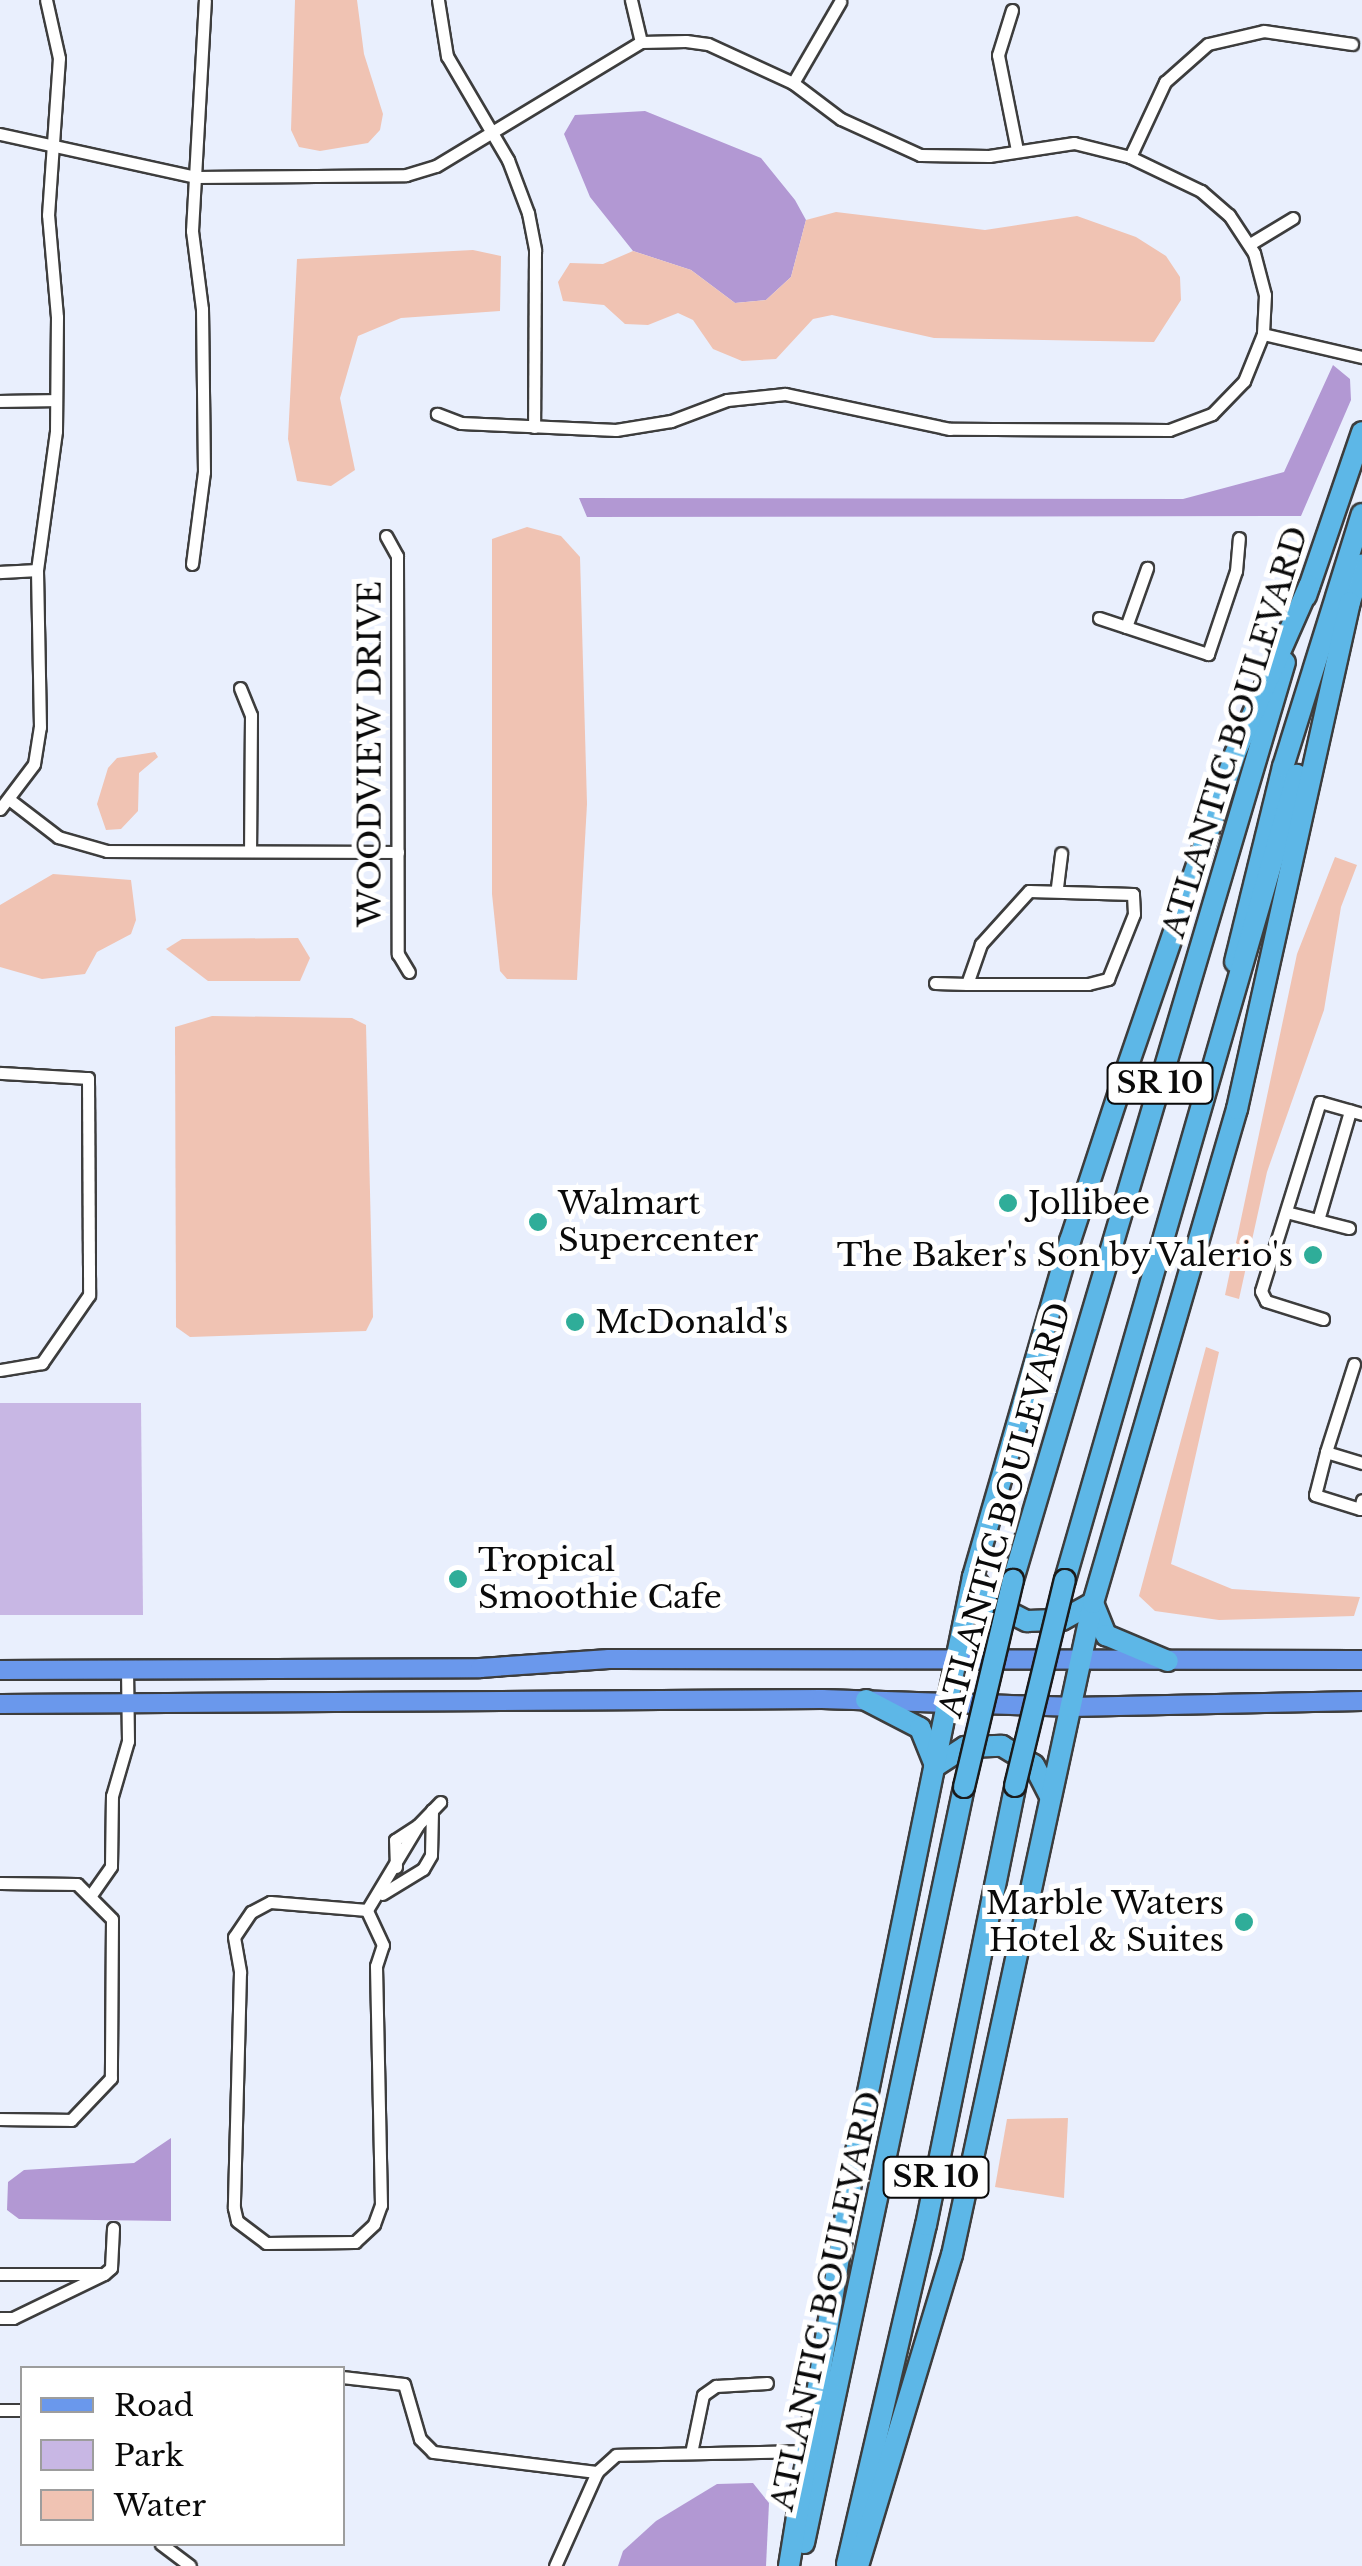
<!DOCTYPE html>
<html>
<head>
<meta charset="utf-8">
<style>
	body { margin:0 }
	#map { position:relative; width:1362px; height:2566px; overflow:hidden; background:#e9effd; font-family:"Libre Baskerville",serif }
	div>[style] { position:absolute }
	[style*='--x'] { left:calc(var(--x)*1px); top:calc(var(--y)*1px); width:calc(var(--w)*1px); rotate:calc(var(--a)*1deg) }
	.green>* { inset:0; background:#c8b7e4 }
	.forest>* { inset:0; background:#b298d3 }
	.water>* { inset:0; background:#f0c3b3 }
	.roads { filter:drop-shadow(2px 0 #3d3d3d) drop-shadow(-2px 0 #3d3d3d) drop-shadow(0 2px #3d3d3d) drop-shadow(0 -2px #3d3d3d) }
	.street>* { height:11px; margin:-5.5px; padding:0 5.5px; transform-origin:5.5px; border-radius:5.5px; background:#fff }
	.primary>* { height:18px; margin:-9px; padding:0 9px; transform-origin:9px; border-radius:9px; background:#6a98ec }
	.highway>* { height:20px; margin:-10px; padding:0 10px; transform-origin:10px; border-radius:10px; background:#5db7e7 }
	.bridges { filter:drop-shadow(2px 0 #1b1b1b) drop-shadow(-2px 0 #1b1b1b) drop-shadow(0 2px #1b1b1b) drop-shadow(0 -2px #1b1b1b) }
	.highway-bridge>* { height:20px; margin:-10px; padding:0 10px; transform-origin:10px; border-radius:10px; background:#5db7e7 }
	.dots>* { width:28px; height:28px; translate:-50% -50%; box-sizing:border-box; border:5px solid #fff; border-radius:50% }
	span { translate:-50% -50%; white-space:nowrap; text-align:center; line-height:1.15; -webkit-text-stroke:10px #fff; paint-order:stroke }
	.shield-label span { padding:2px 8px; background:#fff; border:2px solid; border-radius:8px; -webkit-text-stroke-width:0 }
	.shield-label { font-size:30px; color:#0a0a0a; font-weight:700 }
	.street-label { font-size:32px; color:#0a0a0a }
	.poi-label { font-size:32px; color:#0a0a0a }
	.left { translate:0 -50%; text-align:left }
	.right { translate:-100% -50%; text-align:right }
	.legend { position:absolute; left:20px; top:2366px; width:325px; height:180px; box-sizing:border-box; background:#fff; border:2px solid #9d9d9d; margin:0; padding:12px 18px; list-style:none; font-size:30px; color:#0a0a0a }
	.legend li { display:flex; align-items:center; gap:20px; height:50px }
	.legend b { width:50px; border:2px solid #9d9d9d }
</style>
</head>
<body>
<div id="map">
	<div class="green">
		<i style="clip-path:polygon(0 1403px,141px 1403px,143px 1615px,0 1615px)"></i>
	</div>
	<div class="forest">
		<i style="clip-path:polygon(645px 111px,761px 158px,795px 200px,806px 220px,791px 277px,766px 300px,735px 303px,691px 270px,633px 251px,590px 197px,564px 134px,575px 115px)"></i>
		<i style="clip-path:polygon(1333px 365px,1350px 379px,1351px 400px,1301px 516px,587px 517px,579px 498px,1183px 499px,1284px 472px)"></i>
		<i style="clip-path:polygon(171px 2138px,171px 2221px,19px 2219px,7px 2210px,8px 2182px,24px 2170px,134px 2163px)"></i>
		<i style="clip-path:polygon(753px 2483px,769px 2503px,766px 2566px,618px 2566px,623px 2551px,656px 2521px,717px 2484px)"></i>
	</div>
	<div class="water">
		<i style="clip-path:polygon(295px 0,357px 0,364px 54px,383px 114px,380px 130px,368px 143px,320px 151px,299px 147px,291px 130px)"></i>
		<i style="clip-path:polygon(836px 212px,985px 230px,1077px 216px,1136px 237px,1166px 256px,1180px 277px,1181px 300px,1154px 342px,934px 338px,832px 315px,813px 319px,776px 359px,742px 361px,713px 349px,693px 320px,678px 313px,648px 325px,625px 324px,604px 305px,563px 301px,558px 282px,570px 263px,603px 264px,633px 251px,691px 270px,735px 303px,766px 300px,791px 277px,806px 220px)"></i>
		<i style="clip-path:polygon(473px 250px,501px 256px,500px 311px,401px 318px,358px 336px,340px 398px,355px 470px,331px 486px,297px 481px,288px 439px,297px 259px)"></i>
		<i style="clip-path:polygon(527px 527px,561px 536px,580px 557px,587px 804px,577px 980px,507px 979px,500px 971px,492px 894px,492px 539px)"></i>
		<i style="clip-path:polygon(155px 752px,158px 757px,139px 773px,138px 811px,121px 829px,106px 830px,97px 804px,108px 768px,117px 758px)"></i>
		<i style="clip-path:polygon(1335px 857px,1357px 865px,1341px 907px,1324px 1010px,1267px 1172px,1239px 1299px,1225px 1295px,1297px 954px)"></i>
		<i style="clip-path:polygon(53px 874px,131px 880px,136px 920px,131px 934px,97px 952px,85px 974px,42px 979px,0 967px,0 905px)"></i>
		<i style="clip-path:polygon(298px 938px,310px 958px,300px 981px,208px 981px,166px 949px,182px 939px)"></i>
		<i style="clip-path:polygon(212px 1016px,352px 1018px,366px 1025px,373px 1317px,366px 1331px,190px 1337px,176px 1327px,175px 1027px)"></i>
		<i style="clip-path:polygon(1206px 1347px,1219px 1352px,1171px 1564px,1232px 1589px,1360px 1597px,1354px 1616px,1219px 1620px,1155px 1611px,1139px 1596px)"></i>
		<i style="clip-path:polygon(1068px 2118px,1064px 2198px,995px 2187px,1007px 2119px)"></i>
	</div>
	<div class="roads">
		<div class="street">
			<i style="--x:438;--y:0;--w:57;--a:80.9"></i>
			<i style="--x:447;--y:56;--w:121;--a:59.6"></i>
			<i style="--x:508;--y:160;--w:57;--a:69.3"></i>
			<i style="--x:528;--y:213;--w:38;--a:79"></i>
			<i style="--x:535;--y:250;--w:177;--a:90.3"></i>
			<i style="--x:631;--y:0;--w:43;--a:76.6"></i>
			<i style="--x:1012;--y:10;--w:47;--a:107.3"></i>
			<i style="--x:998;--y:55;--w:97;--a:78.7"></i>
			<i style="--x:793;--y:83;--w:94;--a:-59.9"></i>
			<i style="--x:0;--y:134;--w:201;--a:12.4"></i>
			<i style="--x:196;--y:177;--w:210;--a:-0.5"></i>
			<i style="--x:406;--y:175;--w:31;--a:-17"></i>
			<i style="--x:436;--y:166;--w:240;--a:-31.2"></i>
			<i style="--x:641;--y:42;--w:45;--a:-1.3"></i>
			<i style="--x:686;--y:41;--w:22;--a:8"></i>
			<i style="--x:708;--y:44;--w:94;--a:24.6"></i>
			<i style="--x:793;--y:83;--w:60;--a:36.9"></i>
			<i style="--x:841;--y:119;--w:87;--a:24.5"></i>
			<i style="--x:920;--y:155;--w:69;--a:0.8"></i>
			<i style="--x:989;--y:156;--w:86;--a:-8.7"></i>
			<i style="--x:1074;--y:143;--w:58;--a:14"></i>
			<i style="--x:1130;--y:157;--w:79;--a:25.6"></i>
			<i style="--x:1201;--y:191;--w:37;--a:41"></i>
			<i style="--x:1229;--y:215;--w:45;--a:56.7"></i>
			<i style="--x:1254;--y:253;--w:43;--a:75.3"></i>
			<i style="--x:1265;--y:295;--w:39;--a:93"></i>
			<i style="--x:1263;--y:334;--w:51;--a:112"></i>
			<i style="--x:1244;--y:381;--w:46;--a:134.1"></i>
			<i style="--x:1212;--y:414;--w:46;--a:159.6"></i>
			<i style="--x:1169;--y:430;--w:219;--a:-179.7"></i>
			<i style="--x:950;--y:429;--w:169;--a:-168"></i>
			<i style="--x:785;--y:394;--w:58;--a:174.1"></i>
			<i style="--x:727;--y:400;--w:60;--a:159.4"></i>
			<i style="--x:671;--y:421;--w:56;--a:170.7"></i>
			<i style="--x:616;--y:430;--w:155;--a:-177.4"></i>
			<i style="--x:461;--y:423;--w:26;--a:-159"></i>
			<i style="--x:1130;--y:157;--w:83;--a:-65"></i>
			<i style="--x:1165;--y:82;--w:57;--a:-41.5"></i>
			<i style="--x:1208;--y:44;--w:57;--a:-13.1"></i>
			<i style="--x:1264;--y:31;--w:89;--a:8.4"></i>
			<i style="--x:1250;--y:244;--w:50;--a:-31.2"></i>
			<i style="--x:1263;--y:334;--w:102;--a:13.1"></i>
			<i style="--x:0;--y:401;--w:56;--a:-1"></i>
			<i style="--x:386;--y:536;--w:23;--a:61"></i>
			<i style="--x:397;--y:556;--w:398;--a:89.9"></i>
			<i style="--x:398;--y:954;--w:21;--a:59"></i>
			<i style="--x:192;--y:564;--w:93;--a:-82.6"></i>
			<i style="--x:204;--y:472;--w:163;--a:-90.7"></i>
			<i style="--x:202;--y:309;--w:79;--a:-97.3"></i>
			<i style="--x:192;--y:231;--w:231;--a:-86.8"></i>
			<i style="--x:0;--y:572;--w:37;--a:-3"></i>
			<i style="--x:1099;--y:618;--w:115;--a:18.3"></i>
			<i style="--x:1208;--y:654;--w:88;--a:-71.4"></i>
			<i style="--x:1236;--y:571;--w:33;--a:-85"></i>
			<i style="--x:1126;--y:627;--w:63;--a:-70.4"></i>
			<i style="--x:240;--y:688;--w:29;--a:68"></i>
			<i style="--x:251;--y:715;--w:135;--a:90.4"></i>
			<i style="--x:10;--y:800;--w:61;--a:37.6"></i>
			<i style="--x:58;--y:837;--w:51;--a:15.9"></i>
			<i style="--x:107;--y:851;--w:291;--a:0.2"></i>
			<i style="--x:0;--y:809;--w:56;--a:-52.9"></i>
			<i style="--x:34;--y:764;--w:37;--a:-81"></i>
			<i style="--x:40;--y:727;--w:157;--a:-91.1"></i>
			<i style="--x:37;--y:570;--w:140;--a:-82.2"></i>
			<i style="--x:56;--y:431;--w:114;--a:-89.5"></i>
			<i style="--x:57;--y:317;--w:102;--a:-95"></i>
			<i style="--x:48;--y:215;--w:157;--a:-86"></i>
			<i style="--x:59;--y:58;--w:59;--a:-102.6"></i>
			<i style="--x:1057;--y:887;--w:34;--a:-83"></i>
			<i style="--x:935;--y:983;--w:32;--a:2"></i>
			<i style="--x:967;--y:984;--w:121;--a:0"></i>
			<i style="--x:1088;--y:984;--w:21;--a:-14"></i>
			<i style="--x:1108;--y:979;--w:70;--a:-68.2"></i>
			<i style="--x:1134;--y:914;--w:20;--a:-93"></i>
			<i style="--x:1133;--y:894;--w:104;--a:-178.3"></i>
			<i style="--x:1029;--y:891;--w:72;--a:132.2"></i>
			<i style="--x:981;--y:944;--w:42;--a:109.3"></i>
			<i style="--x:0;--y:1073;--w:88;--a:3.3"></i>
			<i style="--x:88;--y:1078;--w:217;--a:89.7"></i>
			<i style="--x:89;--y:1295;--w:83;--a:124.7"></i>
			<i style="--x:42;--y:1363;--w:43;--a:170.5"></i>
			<i style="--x:1286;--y:1212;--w:65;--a:14.3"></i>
			<i style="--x:1318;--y:1220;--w:114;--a:-73.6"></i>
			<i style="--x:1323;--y:1319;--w:60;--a:-162.5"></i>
			<i style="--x:1266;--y:1301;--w:11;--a:-117"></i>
			<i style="--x:1261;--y:1291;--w:198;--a:-72.7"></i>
			<i style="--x:1320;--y:1102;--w:44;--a:15.9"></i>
			<i style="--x:1354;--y:1364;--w:92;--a:107.7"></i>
			<i style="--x:1326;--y:1452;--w:38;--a:17"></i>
			<i style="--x:1326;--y:1452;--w:44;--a:104.3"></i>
			<i style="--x:1315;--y:1495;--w:47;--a:17.3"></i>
			<i style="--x:1360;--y:1509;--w:9;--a:-77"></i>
			<i style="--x:396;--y:1867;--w:27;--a:-92"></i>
			<i style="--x:395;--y:1840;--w:27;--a:-33"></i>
			<i style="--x:0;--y:1883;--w:77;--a:0.7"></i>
			<i style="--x:77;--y:1884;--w:49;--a:45"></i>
			<i style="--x:112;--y:1919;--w:159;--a:90.4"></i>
			<i style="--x:111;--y:2078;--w:58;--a:133.6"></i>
			<i style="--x:71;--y:2120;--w:71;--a:-179.2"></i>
			<i style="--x:382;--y:1894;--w:48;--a:-31.4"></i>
			<i style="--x:423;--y:1869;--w:16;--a:-60"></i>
			<i style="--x:431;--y:1855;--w:45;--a:-88.7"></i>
			<i style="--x:91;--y:1895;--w:35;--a:-55"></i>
			<i style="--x:111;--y:1866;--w:70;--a:-89.2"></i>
			<i style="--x:112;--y:1796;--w:57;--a:-73.8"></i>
			<i style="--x:128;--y:1741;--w:71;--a:-90.8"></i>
			<i style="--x:367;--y:1910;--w:97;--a:-175.3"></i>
			<i style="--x:270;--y:1902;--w:21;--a:152"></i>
			<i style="--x:251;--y:1912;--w:30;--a:124"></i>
			<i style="--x:234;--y:1937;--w:36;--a:80"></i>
			<i style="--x:240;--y:1972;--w:236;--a:91.5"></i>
			<i style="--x:234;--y:2208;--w:13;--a:77"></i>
			<i style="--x:237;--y:2221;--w:36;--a:37"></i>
			<i style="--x:266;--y:2243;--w:89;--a:-0.6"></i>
			<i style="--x:355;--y:2242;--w:26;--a:-43"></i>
			<i style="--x:374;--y:2224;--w:20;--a:-70"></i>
			<i style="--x:381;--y:2205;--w:239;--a:-91.2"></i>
			<i style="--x:376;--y:1966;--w:22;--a:-72"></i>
			<i style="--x:383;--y:1945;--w:38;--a:-115"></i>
			<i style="--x:367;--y:1910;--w:99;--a:-59"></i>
			<i style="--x:418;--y:1825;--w:32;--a:-46"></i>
			<i style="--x:0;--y:2274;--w:100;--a:0"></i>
			<i style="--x:0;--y:2318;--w:13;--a:0"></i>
			<i style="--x:13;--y:2318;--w:101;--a:-25.8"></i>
			<i style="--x:104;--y:2274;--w:9;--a:-41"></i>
			<i style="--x:111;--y:2268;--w:40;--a:-87.1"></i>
			<i style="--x:342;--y:2377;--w:62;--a:6.4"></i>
			<i style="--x:404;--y:2384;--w:57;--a:73.8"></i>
			<i style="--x:420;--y:2439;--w:18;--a:45"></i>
			<i style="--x:433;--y:2452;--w:165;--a:7"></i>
			<i style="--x:0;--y:2410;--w:22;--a:0"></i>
			<i style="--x:691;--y:2453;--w:59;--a:-78.3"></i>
			<i style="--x:703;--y:2395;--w:16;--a:-35"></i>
			<i style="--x:716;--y:2386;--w:51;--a:-3.4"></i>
			<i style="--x:161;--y:2544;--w:36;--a:37"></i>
			<i style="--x:555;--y:2566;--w:103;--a:-65.9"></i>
			<i style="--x:597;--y:2472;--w:25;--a:-42"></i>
			<i style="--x:616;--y:2455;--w:188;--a:-1.2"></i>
		</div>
		<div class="primary">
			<i style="--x:0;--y:1670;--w:480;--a:-0.2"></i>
			<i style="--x:480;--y:1668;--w:129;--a:-4"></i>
			<i style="--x:609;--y:1659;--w:753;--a:0.08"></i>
			<i style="--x:0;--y:1704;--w:822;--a:-0.35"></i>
			<i style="--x:822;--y:1699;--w:248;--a:1.8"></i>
			<i style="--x:1070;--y:1707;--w:292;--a:-1.2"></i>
		</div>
		<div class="highway">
			<i style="--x:1306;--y:596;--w:173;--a:-71.1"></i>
			<i style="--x:1346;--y:614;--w:52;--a:-71.9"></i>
			<i style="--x:1235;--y:962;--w:201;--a:-76.2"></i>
			<i style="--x:1283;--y:767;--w:265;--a:-72.7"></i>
			<i style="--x:973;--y:1577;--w:36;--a:52"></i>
			<i style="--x:995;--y:1605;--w:36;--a:27"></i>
			<i style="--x:1027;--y:1621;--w:35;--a:-2"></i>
			<i style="--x:1062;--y:1620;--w:35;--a:-29"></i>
			<i style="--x:1093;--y:1603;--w:35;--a:68"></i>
			<i style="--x:1106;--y:1635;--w:67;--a:22.8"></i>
			<i style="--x:1013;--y:1580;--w:957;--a:-73.5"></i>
			<i style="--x:1065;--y:1580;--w:838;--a:-73.92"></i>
			<i style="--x:866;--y:1700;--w:61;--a:27.4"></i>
			<i style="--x:920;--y:1728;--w:35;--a:68"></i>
			<i style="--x:934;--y:1767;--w:37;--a:-33"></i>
			<i style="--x:965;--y:1747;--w:37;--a:-2"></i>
			<i style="--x:1002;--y:1746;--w:37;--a:31"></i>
			<i style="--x:1034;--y:1765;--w:36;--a:63"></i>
			<i style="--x:804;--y:2543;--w:773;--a:-78.05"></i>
			<i style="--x:847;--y:2564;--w:348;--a:-76.9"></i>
			<i style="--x:926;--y:2225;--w:448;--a:-78.5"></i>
			<i style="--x:789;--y:2566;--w:431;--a:-80.8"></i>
			<i style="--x:858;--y:2141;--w:576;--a:-78.48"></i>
			<i style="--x:973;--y:1577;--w:350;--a:-73.9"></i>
			<i style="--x:1070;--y:1241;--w:179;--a:-71.8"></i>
			<i style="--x:1126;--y:1071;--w:335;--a:-71"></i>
			<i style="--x:1235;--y:754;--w:184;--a:-66.2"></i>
			<i style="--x:858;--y:2566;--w:325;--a:-73.2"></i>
			<i style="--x:952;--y:2255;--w:667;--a:-77.8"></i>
			<i style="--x:1093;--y:1603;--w:515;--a:-73.75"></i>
			<i style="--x:1237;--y:1109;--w:519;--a:-77.44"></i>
		</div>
	</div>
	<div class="bridges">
		<div class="highway-bridge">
			<i style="--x:1015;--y:1786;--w:212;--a:-76.4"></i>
			<i style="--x:964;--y:1787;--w:213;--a:-76.7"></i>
		</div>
	</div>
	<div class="dots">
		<i style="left:1008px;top:1203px;background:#2fad99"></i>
		<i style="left:538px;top:1222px;background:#2fad99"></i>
		<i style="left:1313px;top:1255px;background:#2fad99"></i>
		<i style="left:575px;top:1322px;background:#2fad99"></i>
		<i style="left:458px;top:1579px;background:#2fad99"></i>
		<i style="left:1244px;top:1922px;background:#2fad99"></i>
	</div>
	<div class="shield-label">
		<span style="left:1160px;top:1083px">SR 10</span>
		<span style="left:936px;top:2177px">SR 10</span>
	</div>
	<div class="street-label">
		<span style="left:1235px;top:732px;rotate:-73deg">ATLANTIC BOULEVARD</span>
		<span style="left:370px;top:754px;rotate:-90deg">WOODVIEW DRIVE</span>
		<span style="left:1005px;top:1510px;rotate:-75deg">ATLANTIC BOULEVARD</span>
		<span style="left:826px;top:2301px;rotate:-78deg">ATLANTIC BOULEVARD</span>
	</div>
	<div class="poi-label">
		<span class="left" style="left:1028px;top:1203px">Jollibee</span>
		<span class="left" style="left:558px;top:1222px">Walmart<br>Supercenter</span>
		<span class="right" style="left:1293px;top:1255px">The Baker's Son by Valerio's</span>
		<span class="left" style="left:595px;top:1322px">McDonald's</span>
		<span class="left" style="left:478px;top:1579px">Tropical<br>Smoothie Cafe</span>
		<span class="right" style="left:1224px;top:1922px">Marble Waters<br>Hotel &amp; Suites</span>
	</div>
	<ul class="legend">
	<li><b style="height:12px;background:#6a98ec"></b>Road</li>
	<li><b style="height:28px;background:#c8b7e4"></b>Park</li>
	<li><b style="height:28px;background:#f0c3b3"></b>Water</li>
	</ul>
</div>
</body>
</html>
